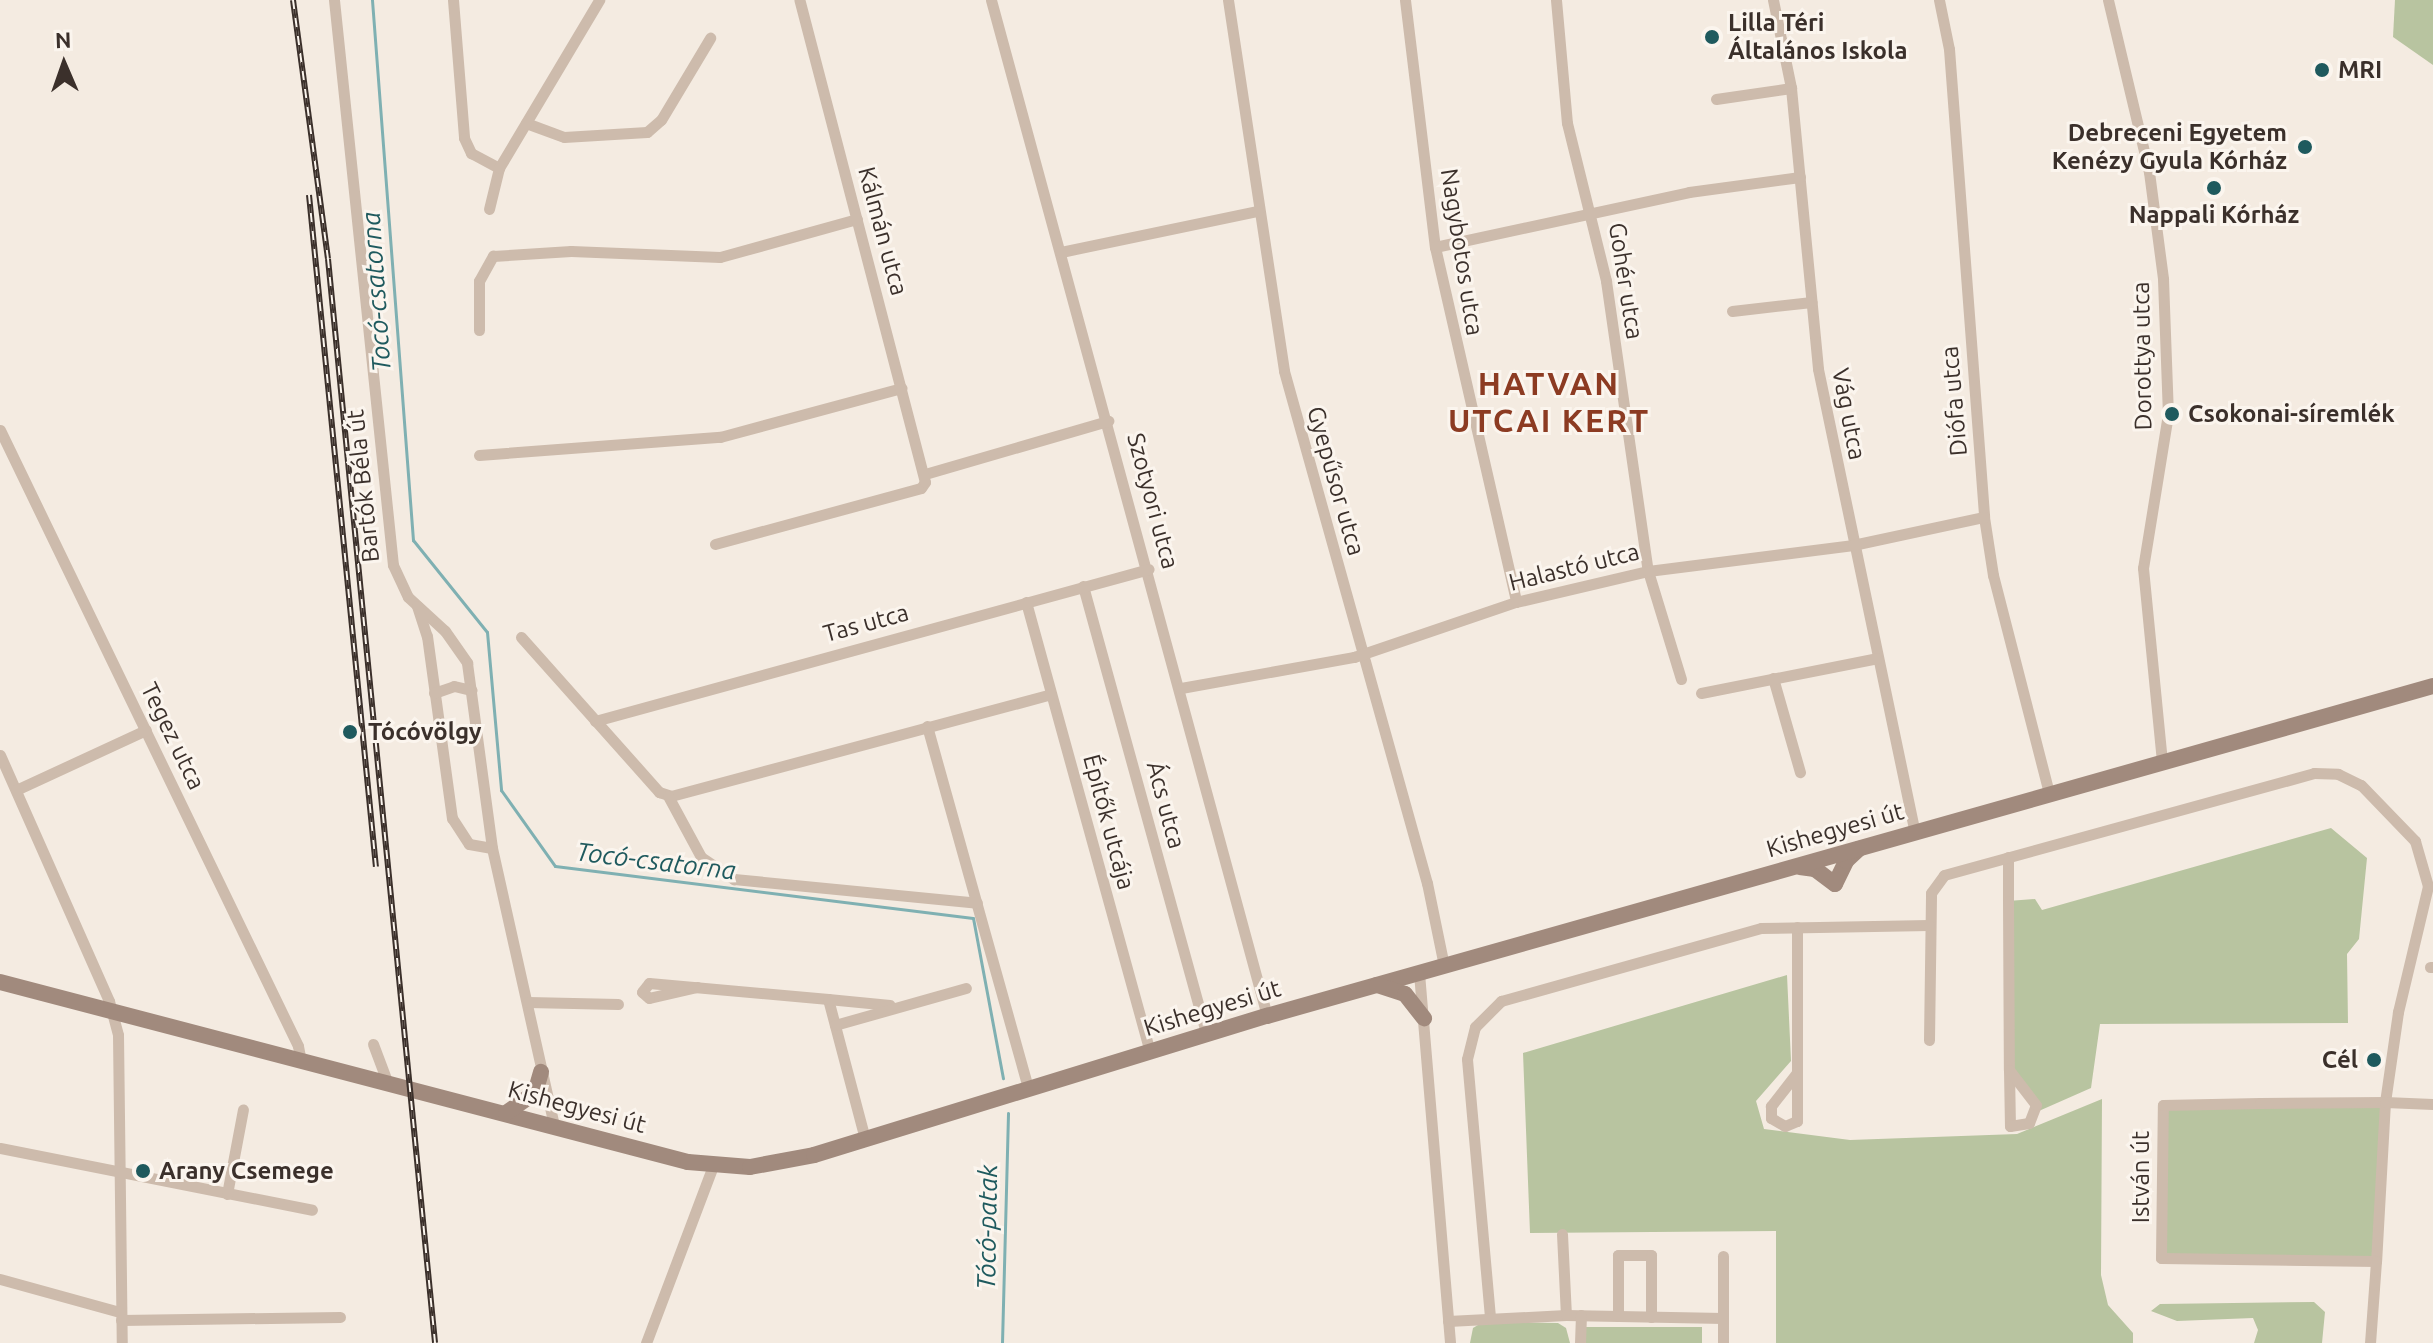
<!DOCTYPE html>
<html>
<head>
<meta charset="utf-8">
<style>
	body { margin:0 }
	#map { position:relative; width:2433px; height:1343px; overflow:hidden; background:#f4ebe1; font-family:Ubuntu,sans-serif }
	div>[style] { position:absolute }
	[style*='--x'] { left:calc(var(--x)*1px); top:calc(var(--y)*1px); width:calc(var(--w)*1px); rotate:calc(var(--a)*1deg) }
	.green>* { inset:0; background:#b8c4a0 }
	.stream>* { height:3px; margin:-1.5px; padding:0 1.5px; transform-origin:1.5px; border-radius:1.5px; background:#7fb0b2 }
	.street>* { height:11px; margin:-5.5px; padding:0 5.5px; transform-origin:5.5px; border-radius:5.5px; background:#cdbbac }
	.secondary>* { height:16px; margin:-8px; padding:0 8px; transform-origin:8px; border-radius:8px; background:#a18a7d }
	.rail>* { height:6px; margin-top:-3px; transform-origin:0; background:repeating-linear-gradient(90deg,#fbf5ee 0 9px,#3b302b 0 18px); box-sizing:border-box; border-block:2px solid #3b302b }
	.dots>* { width:22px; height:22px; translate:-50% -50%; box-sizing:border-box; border:4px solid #fbf5ee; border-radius:50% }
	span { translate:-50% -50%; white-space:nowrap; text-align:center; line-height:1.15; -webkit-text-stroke:6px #fbf5ee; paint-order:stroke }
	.poi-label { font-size:24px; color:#3b302b; font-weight:700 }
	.left { translate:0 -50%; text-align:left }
	.right { translate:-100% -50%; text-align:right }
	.street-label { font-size:24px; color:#3b302b }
	.water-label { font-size:26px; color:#1f5a5e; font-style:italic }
	.district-label { font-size:32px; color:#8c3b22; font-weight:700; letter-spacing:2px }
	.north { position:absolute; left:24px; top:24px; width:80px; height:80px; -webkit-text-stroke:6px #fbf5ee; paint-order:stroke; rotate:358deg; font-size:22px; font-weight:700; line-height:32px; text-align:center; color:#3b302b }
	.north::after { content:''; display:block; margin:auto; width:28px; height:36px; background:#3b302b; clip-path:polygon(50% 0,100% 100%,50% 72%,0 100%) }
</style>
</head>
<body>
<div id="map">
	<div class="green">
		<i style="clip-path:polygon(2395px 0,2433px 0,2433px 65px,2393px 37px)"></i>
		<i style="clip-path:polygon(2331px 828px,2367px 858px,2359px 939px,2347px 954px,2348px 1023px,2100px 1024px,2091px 1088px,2032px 1114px,2036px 1105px,2009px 1070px,2008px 901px,2035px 899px,2042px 910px)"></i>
		<i style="clip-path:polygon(1787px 975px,1791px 1061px,1756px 1101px,1764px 1129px,1850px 1140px,2017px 1134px,2102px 1099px,2101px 1275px,2108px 1305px,2133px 1333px,2133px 1343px,1776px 1343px,1776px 1231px,1530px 1233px,1523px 1053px)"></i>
		<i style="clip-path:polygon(2385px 1102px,2376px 1261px,2161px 1258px,2163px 1105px)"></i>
		<i style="clip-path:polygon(2314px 1302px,2325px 1312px,2322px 1343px,2254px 1343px,2258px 1330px,2253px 1318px,2177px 1321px,2151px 1311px,2160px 1304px)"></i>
		<i style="clip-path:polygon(1483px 1322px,1558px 1323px,1566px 1328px,1570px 1343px,1470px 1343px,1473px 1328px)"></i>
		<i style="clip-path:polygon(1584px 1327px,1702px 1327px,1702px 1343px,1584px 1343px)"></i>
	</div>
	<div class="stream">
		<i style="--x:372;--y:0;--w:542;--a:85.66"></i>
		<i style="--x:413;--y:540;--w:118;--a:51.2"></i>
		<i style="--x:487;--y:632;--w:159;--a:84.9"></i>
		<i style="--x:501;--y:790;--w:93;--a:54.6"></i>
		<i style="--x:555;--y:866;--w:421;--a:7.1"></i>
		<i style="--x:973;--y:918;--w:163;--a:79.4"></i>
		<i style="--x:1002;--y:1343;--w:230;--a:-88.5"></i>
	</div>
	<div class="street">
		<i style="--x:334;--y:0;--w:568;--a:84.04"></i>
		<i style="--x:393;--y:565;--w:35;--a:65"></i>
		<i style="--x:408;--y:597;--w:50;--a:42.6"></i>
		<i style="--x:445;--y:631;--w:39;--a:55"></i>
		<i style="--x:467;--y:663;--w:187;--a:82.3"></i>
		<i style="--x:492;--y:848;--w:284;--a:77.4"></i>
		<i style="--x:453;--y:0;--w:138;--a:85.4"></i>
		<i style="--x:464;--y:138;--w:17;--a:65"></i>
		<i style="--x:471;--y:153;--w:32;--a:28"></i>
		<i style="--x:991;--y:0;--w:1053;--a:74.8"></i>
		<i style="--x:1228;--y:0;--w:375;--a:81.4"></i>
		<i style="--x:1284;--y:371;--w:532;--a:74.4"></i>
		<i style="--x:1427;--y:883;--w:85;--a:78.4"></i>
		<i style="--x:1405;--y:0;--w:249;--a:83.1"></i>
		<i style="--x:1435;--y:247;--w:364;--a:77.1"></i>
		<i style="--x:1556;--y:0;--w:123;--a:84.9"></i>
		<i style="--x:1567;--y:123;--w:163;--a:76.1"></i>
		<i style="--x:1606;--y:281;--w:293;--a:81.8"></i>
		<i style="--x:1648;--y:571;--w:113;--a:73"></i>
		<i style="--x:1773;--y:0;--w:90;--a:78.4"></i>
		<i style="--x:1791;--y:88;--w:282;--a:84.5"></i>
		<i style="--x:1818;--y:369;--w:473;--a:78.2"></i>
		<i style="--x:1939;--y:0;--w:50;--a:78.5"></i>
		<i style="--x:1949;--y:49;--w:469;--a:85.7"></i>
		<i style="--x:1984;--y:517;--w:59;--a:81.2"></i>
		<i style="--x:1993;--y:575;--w:225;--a:75.6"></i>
		<i style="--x:2108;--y:0;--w:177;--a:76.6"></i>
		<i style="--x:2149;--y:172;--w:108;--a:82.5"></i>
		<i style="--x:2163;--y:279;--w:135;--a:87.9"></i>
		<i style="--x:2168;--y:414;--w:156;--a:99.2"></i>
		<i style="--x:2143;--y:568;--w:195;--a:84.4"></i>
		<i style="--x:1716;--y:99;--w:76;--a:-8.3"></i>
		<i style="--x:526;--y:123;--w:40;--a:20.2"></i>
		<i style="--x:564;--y:137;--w:83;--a:-3.4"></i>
		<i style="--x:647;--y:132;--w:18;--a:-41"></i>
		<i style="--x:661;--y:120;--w:96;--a:-59.1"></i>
		<i style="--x:489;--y:209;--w:42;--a:-76.3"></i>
		<i style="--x:499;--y:168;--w:196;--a:-59.2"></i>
		<i style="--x:1435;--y:247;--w:260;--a:-12.2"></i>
		<i style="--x:1689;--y:192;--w:112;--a:-7.7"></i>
		<i style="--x:1061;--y:252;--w:201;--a:-11.8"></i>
		<i style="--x:1732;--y:311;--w:80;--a:-6.5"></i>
		<i style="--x:479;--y:330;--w:49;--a:-90"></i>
		<i style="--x:479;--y:281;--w:29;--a:-61"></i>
		<i style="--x:493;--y:256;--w:78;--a:-3.7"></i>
		<i style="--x:571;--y:251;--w:149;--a:2.3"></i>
		<i style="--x:720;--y:257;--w:142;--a:-15.5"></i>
		<i style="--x:0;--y:430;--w:684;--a:64.18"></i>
		<i style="--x:298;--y:1046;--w:16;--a:79"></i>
		<i style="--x:479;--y:455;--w:242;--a:-4.3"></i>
		<i style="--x:720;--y:437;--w:188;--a:-15.1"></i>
		<i style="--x:925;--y:474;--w:191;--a:-16.2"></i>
		<i style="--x:715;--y:544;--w:213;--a:-15.2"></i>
		<i style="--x:921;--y:488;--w:7;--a:-56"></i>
		<i style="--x:925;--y:482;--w:498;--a:-104.6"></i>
		<i style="--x:1083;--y:586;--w:466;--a:74.6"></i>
		<i style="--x:1026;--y:602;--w:467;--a:74.6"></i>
		<i style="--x:417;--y:606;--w:32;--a:72"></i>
		<i style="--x:427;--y:636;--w:184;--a:82.2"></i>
		<i style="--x:452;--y:818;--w:31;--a:57"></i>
		<i style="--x:469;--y:844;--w:23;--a:10"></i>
		<i style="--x:521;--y:637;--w:208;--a:48.3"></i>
		<i style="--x:659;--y:792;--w:13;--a:18"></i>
		<i style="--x:671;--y:796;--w:393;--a:-15"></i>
		<i style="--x:1773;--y:678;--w:98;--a:74"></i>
		<i style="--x:1181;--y:688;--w:176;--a:-10.2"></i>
		<i style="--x:1354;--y:657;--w:171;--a:-18.8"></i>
		<i style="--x:1516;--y:602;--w:136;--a:-13.2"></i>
		<i style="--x:1648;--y:571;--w:207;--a:-7.2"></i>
		<i style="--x:1853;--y:545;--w:134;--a:-12.1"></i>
		<i style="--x:434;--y:693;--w:21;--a:-19"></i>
		<i style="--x:454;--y:686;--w:18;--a:13"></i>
		<i style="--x:1701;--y:693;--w:179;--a:-11.2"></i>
		<i style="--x:595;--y:721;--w:574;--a:-15.34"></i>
		<i style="--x:927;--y:726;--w:375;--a:74.4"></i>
		<i style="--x:0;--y:755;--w:269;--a:66.1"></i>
		<i style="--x:109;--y:1001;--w:35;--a:75"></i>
		<i style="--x:118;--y:1035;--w:308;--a:89.3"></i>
		<i style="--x:16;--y:790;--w:143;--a:-24.8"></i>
		<i style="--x:668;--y:796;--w:69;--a:61.6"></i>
		<i style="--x:701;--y:857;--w:40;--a:34"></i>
		<i style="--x:734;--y:879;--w:244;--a:5.6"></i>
		<i style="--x:2008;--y:857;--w:44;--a:90"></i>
		<i style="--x:2008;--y:901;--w:169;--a:89.7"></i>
		<i style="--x:2009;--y:1070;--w:56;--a:89"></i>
		<i style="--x:2010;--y:1126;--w:19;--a:-9"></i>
		<i style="--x:2029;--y:1123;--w:19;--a:-69"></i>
		<i style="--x:2036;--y:1105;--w:44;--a:-127.6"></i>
		<i style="--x:2430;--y:967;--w:3;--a:0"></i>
		<i style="--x:1419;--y:973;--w:371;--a:85.2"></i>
		<i style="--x:697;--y:987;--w:49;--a:167.1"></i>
		<i style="--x:649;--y:998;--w:9;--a:-139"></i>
		<i style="--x:642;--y:992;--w:11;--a:-52"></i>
		<i style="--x:649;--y:983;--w:180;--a:5.1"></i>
		<i style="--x:828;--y:999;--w:145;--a:75.2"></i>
		<i style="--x:828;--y:999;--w:62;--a:5.5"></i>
		<i style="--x:528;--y:1002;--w:90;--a:1.3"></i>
		<i style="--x:835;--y:1025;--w:136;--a:-15.8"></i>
		<i style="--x:1929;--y:1040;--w:147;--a:-89.2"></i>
		<i style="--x:1931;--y:893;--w:22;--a:-54"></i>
		<i style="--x:1944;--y:875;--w:384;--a:-15.4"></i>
		<i style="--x:2314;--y:773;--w:24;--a:2"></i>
		<i style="--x:2338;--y:774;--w:25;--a:26"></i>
		<i style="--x:2361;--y:785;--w:78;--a:46"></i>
		<i style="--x:2415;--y:841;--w:47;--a:73.9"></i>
		<i style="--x:2428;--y:886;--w:130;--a:103.4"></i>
		<i style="--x:2398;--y:1012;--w:91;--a:98.2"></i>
		<i style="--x:2385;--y:1102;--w:159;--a:93.2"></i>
		<i style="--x:2376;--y:1261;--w:215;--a:-179.2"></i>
		<i style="--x:2161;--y:1258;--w:153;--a:-89.3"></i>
		<i style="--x:2163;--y:1105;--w:97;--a:-1.2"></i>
		<i style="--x:2260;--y:1103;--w:125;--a:-0.5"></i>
		<i style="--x:2385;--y:1102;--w:48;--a:2.4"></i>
		<i style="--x:373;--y:1044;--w:43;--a:69.4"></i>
		<i style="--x:1796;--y:1074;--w:41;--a:128"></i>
		<i style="--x:1771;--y:1106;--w:12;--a:90"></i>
		<i style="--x:1771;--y:1118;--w:16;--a:30"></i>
		<i style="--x:1785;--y:1126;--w:13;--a:-23"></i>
		<i style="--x:1797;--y:1121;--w:194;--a:-90"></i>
		<i style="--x:0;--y:1148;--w:318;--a:11.2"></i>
		<i style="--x:227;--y:1194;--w:86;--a:-79.3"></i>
		<i style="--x:1562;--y:1234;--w:81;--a:87.2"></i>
		<i style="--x:0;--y:1279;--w:124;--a:15.4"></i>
		<i style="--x:1618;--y:1316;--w:61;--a:-90"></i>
		<i style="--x:1618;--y:1255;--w:33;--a:0"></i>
		<i style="--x:1651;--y:1255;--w:62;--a:90"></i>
		<i style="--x:1490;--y:1317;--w:259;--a:-95.1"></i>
		<i style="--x:1467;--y:1059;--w:33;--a:-76"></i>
		<i style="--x:1475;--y:1027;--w:37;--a:-45"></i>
		<i style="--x:1501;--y:1001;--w:270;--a:-15.7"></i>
		<i style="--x:1761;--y:928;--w:168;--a:-1"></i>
		<i style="--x:121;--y:1320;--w:219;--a:-0.8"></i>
		<i style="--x:1448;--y:1321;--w:118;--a:-2.9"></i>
		<i style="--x:1566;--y:1315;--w:157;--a:1.1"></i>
		<i style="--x:646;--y:1343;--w:189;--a:-69.3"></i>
		<i style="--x:1580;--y:1343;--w:28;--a:-88"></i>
		<i style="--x:1723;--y:1343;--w:87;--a:-90"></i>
		<i style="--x:2370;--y:1343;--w:82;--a:-85.8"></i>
	</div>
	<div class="secondary">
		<i style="--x:1800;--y:867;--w:15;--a:8"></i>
		<i style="--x:1815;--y:869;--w:25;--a:37"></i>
		<i style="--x:1835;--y:884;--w:25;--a:-64"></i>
		<i style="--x:1846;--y:861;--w:18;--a:-43"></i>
		<i style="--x:0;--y:982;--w:711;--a:14.66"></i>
		<i style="--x:688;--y:1162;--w:62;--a:4.6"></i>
		<i style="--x:750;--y:1167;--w:65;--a:-10.6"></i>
		<i style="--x:814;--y:1155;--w:474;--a:-17.1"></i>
		<i style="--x:1267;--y:1016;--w:1212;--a:-15.8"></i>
		<i style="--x:1377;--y:985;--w:29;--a:18"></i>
		<i style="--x:1405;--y:994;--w:31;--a:52"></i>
		<i style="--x:506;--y:1113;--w:35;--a:-35"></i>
		<i style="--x:535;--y:1093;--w:22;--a:-74"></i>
	</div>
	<div class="rail">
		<i style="--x:293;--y:0;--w:261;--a:82.3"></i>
		<i style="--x:328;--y:259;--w:1089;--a:84.36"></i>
		<i style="--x:309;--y:195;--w:675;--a:84.31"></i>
	</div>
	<div class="dots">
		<i style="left:1712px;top:37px;background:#1f5a5e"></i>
		<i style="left:2322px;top:70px;background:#1f5a5e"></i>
		<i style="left:2305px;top:147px;background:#1f5a5e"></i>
		<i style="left:2214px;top:188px;background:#1f5a5e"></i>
		<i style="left:2172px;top:414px;background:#1f5a5e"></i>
		<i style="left:350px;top:732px;background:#1f5a5e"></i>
		<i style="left:2374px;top:1060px;background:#1f5a5e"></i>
		<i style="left:143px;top:1171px;background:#1f5a5e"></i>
	</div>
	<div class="poi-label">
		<span class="left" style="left:1728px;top:37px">Lilla Téri<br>Általános Iskola</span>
		<span class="left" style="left:2338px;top:70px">MRI</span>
		<span class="right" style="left:2287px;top:147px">Debreceni Egyetem<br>Kenézy Gyula Kórház</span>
		<span style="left:2214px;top:215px">Nappali Kórház</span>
		<span class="left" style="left:2188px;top:414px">Csokonai-síremlék</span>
		<span class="left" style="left:368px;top:732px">Tócóvölgy</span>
		<span class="right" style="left:2358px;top:1060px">Cél</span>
		<span class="left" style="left:159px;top:1171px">Arany Csemege</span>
	</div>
	<div class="street-label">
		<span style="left:883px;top:231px;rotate:75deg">Kálmán utca</span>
		<span style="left:1462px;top:252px;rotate:81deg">Nagybotos utca</span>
		<span style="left:1626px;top:281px;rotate:81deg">Gohér utca</span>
		<span style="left:2142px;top:356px;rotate:-91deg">Dorottya utca</span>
		<span style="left:1954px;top:401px;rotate:-95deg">Diófa utca</span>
		<span style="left:1849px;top:414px;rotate:79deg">Vág utca</span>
		<span style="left:1336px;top:481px;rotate:74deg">Gyepűsor utca</span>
		<span style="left:363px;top:486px;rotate:-96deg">Bartók Béla út</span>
		<span style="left:1153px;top:501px;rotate:75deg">Szotyori utca</span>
		<span style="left:1574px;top:567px;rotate:-14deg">Halastó utca</span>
		<span style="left:866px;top:623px;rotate:-15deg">Tas utca</span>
		<span style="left:173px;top:736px;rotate:64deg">Tegez utca</span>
		<span style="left:1166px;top:805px;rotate:75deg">Ács utca</span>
		<span style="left:1109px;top:822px;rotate:75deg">Építők utcája</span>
		<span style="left:1835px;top:830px;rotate:-16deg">Kishegyesi út</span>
		<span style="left:1212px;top:1008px;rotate:-17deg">Kishegyesi út</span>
		<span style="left:577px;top:1107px;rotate:15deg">Kishegyesi út</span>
		<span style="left:2141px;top:1177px;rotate:-90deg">István út</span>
	</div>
	<div class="water-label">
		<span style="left:376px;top:292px;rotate:-94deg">Tocó-csatorna</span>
		<span style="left:656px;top:861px;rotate:7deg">Tocó-csatorna</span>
		<span style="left:987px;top:1227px;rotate:-89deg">Tócó-patak</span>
	</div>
	<div class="district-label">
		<span style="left:1549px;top:402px">HATVAN<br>UTCAI KERT</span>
	</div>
	<div class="north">N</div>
</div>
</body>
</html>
